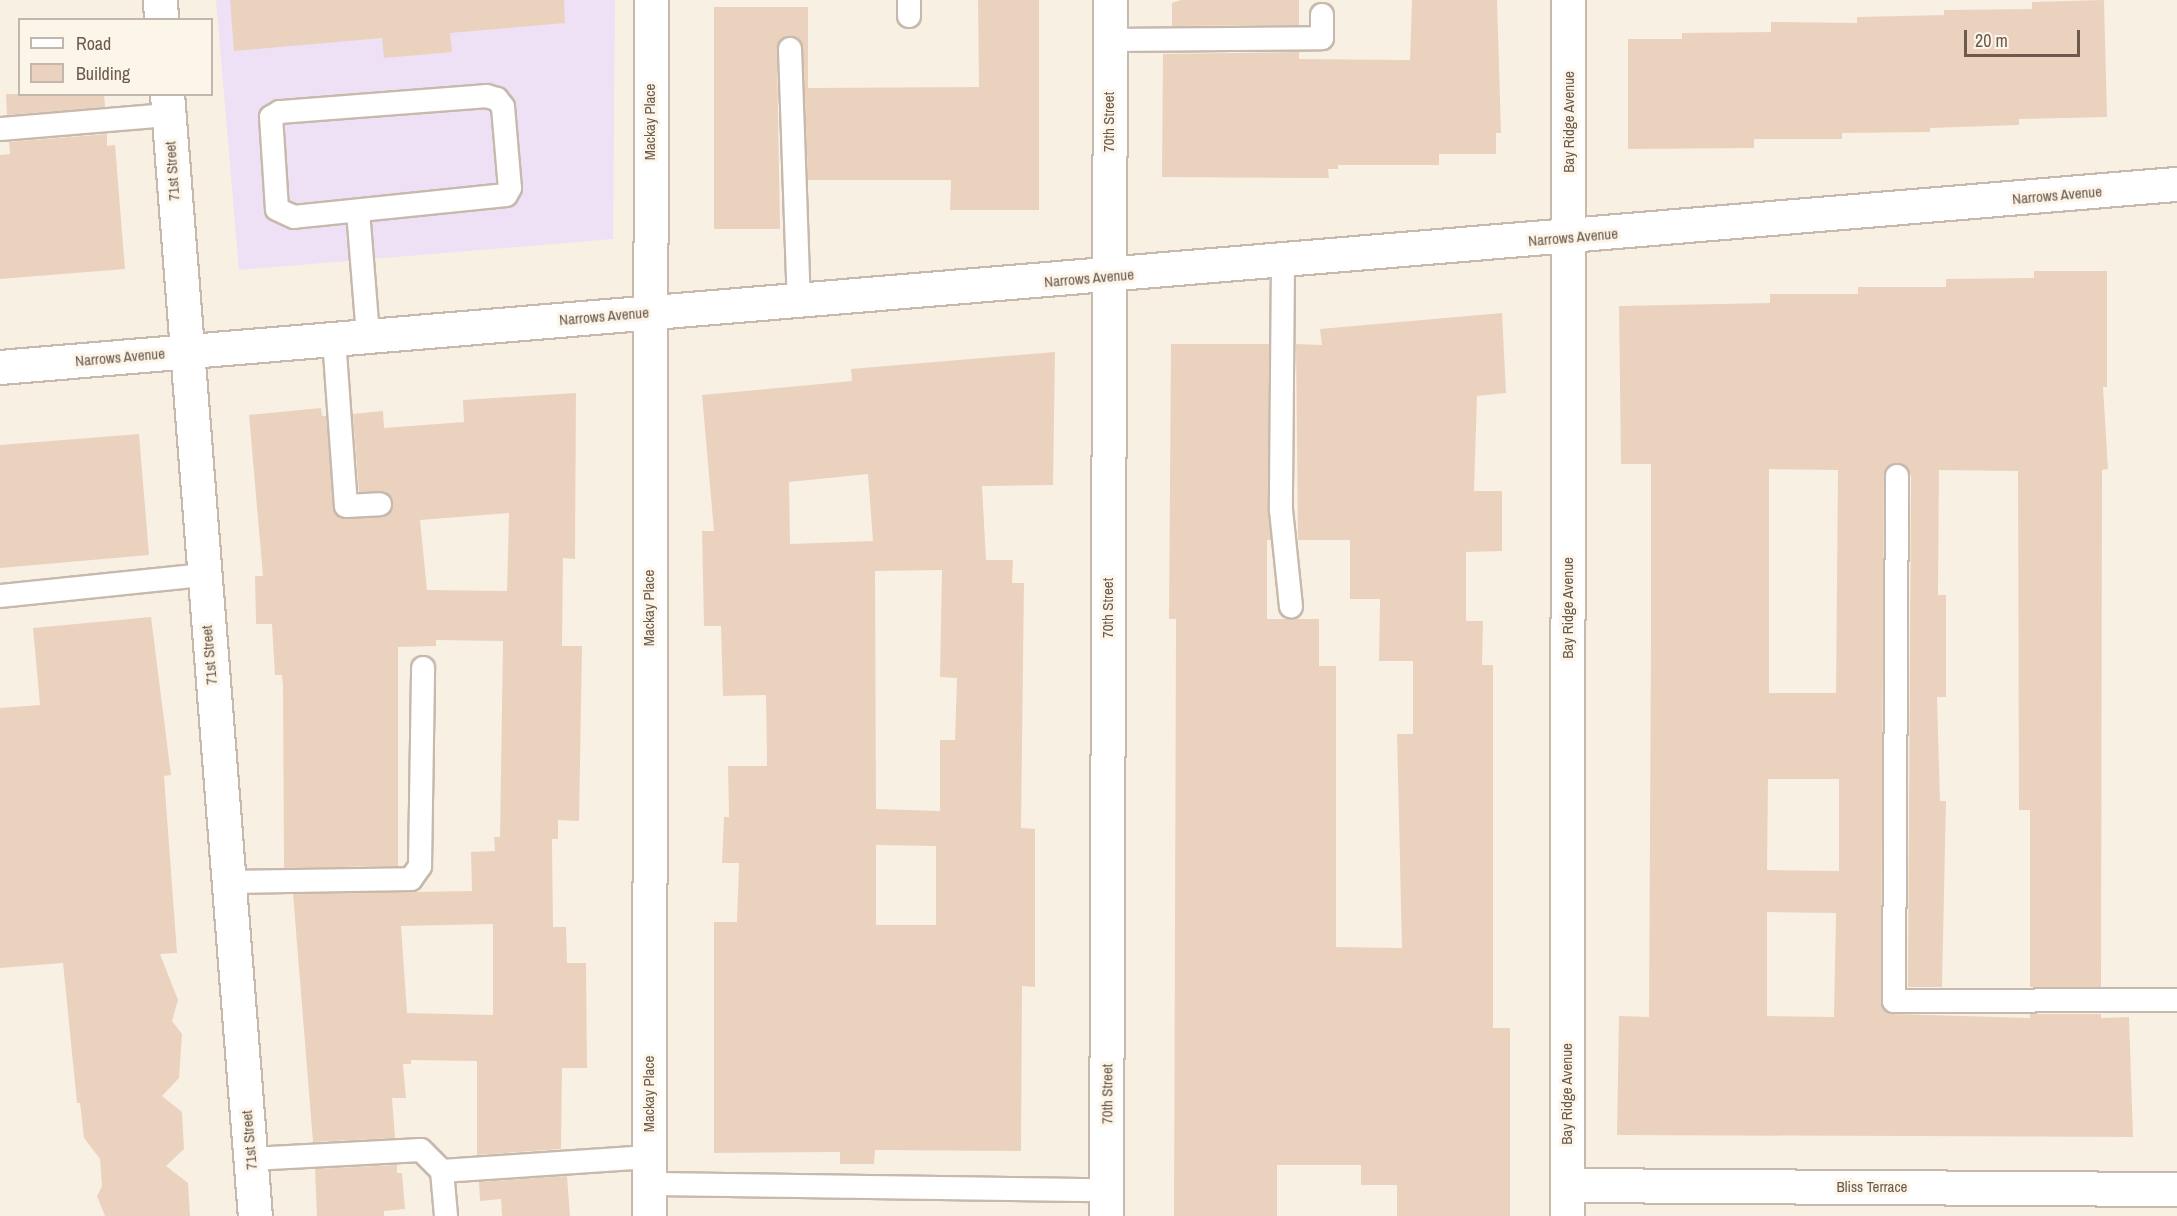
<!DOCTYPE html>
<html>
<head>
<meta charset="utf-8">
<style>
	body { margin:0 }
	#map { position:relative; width:2177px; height:1216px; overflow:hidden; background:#f8f1e3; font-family:"Archivo Narrow",sans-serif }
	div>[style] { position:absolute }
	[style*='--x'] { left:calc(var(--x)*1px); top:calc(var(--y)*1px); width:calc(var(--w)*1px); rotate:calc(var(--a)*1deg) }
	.education>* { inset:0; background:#eee0f5 }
	.building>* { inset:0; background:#ead2bf }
	.roads { filter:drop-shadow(2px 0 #c7b9ac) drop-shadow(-2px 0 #c7b9ac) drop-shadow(0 2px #c7b9ac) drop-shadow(0 -2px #c7b9ac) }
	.lane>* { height:22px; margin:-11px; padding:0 11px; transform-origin:11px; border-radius:11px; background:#fff }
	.street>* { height:33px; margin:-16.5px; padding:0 16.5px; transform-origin:16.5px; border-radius:16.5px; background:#fff }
	.secondary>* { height:33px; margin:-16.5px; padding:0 16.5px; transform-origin:16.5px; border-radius:16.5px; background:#fff }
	span { translate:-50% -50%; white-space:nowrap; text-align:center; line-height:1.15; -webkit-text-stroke:6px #fcf5e9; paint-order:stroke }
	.street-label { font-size:15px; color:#6d5a4d }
	.legend { position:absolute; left:18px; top:18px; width:195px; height:78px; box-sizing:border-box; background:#fcf5e9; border:2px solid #c3b7ab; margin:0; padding:8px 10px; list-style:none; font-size:18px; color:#6d5a4d }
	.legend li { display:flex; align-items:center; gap:12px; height:30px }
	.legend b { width:30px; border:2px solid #c3b7ab }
	.scale { position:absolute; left:1964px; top:30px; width:116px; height:27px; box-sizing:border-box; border:3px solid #6d5a4d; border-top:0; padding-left:8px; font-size:18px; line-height:21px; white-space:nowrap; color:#6d5a4d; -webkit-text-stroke:4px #fcf5e9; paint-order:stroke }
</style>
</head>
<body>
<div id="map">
	<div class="education">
		<i style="clip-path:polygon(216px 0,615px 0,613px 239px,239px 270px)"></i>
	</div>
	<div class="building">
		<i style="clip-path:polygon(230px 0,564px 0,565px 23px,450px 33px,452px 52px,384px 58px,382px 38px,234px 51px)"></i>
		<i style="clip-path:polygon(978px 0,1039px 0,1039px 210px,950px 210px,951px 180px,808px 180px,803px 49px,797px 37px,789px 36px,778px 42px,777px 49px,780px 229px,714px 229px,714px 7px,808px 7px,808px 88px,979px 87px)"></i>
		<i style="clip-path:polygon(1181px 0,1299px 0,1299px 25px,1172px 26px,1172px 3px)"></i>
		<i style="clip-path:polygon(1412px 0,1497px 0,1501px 133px,1496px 133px,1496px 154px,1439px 154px,1439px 165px,1338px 165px,1338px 169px,1328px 169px,1329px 178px,1162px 177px,1163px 54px,1299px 52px,1299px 59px,1410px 60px)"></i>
		<i style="clip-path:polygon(2104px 0,2107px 117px,2019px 119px,2019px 125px,1930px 128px,1930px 132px,1842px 133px,1842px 139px,1754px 139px,1754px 148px,1628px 149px,1628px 39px,1682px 39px,1682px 33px,1771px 32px,1771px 22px,1857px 23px,1857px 17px,1944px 15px,1944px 10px,2032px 9px,2032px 2px)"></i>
		<i style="clip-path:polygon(6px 94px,104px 94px,105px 107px,7px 115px)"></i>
		<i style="clip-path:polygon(107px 134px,107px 146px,115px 145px,125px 269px,0 279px,0 155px,10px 154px,9px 142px)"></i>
		<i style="clip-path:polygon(evenodd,2034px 271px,2107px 271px,2107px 387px,2103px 387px,2108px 469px,2102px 470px,2101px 987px,2030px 987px,2030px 810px,2019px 810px,2018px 471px,1939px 470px,1938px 595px,1946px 595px,1946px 697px,1937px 697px,1940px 801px,1946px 801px,1942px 987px,1908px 987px,1911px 476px,1904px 465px,1896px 463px,1886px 469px,1884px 476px,1881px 1001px,1883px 1008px,1894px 1014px,2030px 1018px,2030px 1014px,2101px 1014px,2101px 1018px,2129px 1017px,2133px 1137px,1617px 1135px,1619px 1016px,1649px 1017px,1651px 639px,1651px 464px,1621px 464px,1619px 306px,1770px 303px,1770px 294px,1858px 294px,1858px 287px,1946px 287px,1946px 279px,2034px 278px,2034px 271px,1769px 469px,1838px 470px,1836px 693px,1769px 693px,1769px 469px,2034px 271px,1768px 779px,1839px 779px,1839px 871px,1767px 870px,1768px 779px,2034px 271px,1767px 912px,1836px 913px,1834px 1017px,1767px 1016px,1767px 912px)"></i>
		<i style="clip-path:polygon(1502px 313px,1506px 393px,1477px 396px,1474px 491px,1502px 491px,1502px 551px,1466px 552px,1466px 621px,1483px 621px,1482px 665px,1493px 665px,1493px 1028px,1510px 1028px,1510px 1216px,1397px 1216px,1397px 1185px,1361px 1185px,1361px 1165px,1277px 1165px,1277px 1216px,1174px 1216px,1176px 619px,1169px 619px,1171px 344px,1269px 344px,1271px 540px,1267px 540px,1267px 619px,1319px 619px,1319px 666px,1336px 666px,1336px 947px,1402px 948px,1397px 734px,1413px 734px,1413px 661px,1379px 661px,1380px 599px,1350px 599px,1350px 540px,1298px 540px,1296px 344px,1322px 345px,1320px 329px)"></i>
		<i style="clip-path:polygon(evenodd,1055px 352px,1053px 485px,982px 486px,986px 560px,1013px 560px,1012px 583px,1024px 583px,1021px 828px,1035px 829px,1035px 987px,1022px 986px,1021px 1151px,875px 1150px,874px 1164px,840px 1164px,840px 1152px,714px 1153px,714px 922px,737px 922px,739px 863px,722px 863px,724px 817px,729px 817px,728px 766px,767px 766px,766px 695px,723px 696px,721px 626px,704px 626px,702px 531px,714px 531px,702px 395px,852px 381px,851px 369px,1055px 352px,868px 474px,873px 541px,790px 544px,789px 482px,868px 474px,1055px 352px,942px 570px,940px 677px,957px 678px,955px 740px,940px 740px,940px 811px,876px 809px,875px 571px,942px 570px,1055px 352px,876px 845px,936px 846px,936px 925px,876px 925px,876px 845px)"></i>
		<i style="clip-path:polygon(evenodd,576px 393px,575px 559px,563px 558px,562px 646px,582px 646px,579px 821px,558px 820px,558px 839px,552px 839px,553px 927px,566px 927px,567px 963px,586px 963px,587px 1068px,562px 1068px,561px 1149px,477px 1155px,477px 1061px,411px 1060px,411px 1064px,403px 1064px,406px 1098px,392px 1098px,395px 1138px,313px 1142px,293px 894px,472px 891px,471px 852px,495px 851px,494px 837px,500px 837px,503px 641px,436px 640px,436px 646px,398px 647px,398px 866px,284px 868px,283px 686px,282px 675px,275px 675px,272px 624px,256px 624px,255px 576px,263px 576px,249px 415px,321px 408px,322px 416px,326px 416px,335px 513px,346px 519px,381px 517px,392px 511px,393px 503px,386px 492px,359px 492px,353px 414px,383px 411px,384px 428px,464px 422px,463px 400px,576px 393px,509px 513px,507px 591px,427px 590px,420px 520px,509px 513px,576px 393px,493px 924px,493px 1015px,407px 1013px,401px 926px,493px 924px)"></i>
		<i style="clip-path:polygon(139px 434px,149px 555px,0 568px,0 445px)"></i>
		<i style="clip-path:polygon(151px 617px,171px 775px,164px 776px,177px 953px,160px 954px,178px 1000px,172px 1021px,182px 1034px,179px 1078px,162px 1096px,182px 1112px,184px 1149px,166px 1166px,188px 1183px,190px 1216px,105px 1216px,97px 1196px,102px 1186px,100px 1159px,84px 1138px,80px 1103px,77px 1103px,63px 963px,0 968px,0 708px,40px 705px,33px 628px)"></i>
		<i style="clip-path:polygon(397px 1165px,397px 1173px,402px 1173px,405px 1209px,384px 1211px,384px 1216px,317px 1216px,315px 1169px)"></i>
		<i style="clip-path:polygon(567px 1176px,570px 1216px,502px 1216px,501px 1199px,480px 1201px,479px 1182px)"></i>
	</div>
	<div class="roads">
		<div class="lane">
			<i style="--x:909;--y:0;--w:16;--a:90"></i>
			<i style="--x:1110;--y:40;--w:212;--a:-0.5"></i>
			<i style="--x:1322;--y:38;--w:23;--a:-90"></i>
			<i style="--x:790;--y:49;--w:252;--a:88"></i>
			<i style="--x:486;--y:96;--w:11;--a:15"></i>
			<i style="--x:497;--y:99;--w:10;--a:53"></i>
			<i style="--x:503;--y:107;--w:81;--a:85.1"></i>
			<i style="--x:510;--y:188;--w:8;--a:120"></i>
			<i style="--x:506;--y:195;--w:213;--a:174.1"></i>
			<i style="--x:294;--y:217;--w:19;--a:-155"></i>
			<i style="--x:277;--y:209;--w:92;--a:-93.7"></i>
			<i style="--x:271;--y:117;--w:10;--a:-29"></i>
			<i style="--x:280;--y:112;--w:207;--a:-4.4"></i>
			<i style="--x:0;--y:129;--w:169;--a:-4.8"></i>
			<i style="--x:358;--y:211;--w:125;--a:85.4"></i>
			<i style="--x:1283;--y:262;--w:248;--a:90.5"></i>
			<i style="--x:1281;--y:510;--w:97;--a:84.1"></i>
			<i style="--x:334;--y:339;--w:167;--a:85.9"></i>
			<i style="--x:346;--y:506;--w:34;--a:-3"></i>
			<i style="--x:1897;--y:476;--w:525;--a:90.33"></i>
			<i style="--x:1894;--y:1001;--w:283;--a:-0.2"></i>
			<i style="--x:0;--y:596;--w:204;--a:-5.9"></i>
			<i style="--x:228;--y:882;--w:183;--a:-0.9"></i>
			<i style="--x:411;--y:879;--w:16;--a:-55"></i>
			<i style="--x:420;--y:866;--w:198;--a:-89.1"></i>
			<i style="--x:251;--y:1159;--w:170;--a:-3"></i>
			<i style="--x:421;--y:1150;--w:30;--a:45"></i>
			<i style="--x:442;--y:1171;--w:45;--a:84.9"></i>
			<i style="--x:442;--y:1171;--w:207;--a:-3.9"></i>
			<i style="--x:649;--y:1184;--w:457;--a:0.8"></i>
		</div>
		<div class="street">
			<i style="--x:160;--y:0;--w:20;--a:87"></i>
			<i style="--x:167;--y:94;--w:1125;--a:85.52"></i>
			<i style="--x:0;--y:367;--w:2185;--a:-4.81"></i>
			<i style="--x:1567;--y:1185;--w:610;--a:0.38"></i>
			<i style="--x:649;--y:1216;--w:1216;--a:-89.91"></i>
			<i style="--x:1106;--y:1216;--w:1216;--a:-89.81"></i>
		</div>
		<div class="secondary">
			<i style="--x:1567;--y:1216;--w:1216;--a:-89.95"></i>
		</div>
	</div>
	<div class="street-label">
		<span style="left:650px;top:122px;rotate:-90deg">Mackay Place</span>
		<span style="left:1109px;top:122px;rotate:-90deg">70th Street</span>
		<span style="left:1569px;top:122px;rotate:-90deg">Bay Ridge Avenue</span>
		<span style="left:172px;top:171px;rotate:-94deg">71st Street</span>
		<span style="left:2057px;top:195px;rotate:-5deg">Narrows Avenue</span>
		<span style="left:1573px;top:237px;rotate:-5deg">Narrows Avenue</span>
		<span style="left:1089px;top:278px;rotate:-5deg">Narrows Avenue</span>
		<span style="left:604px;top:316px;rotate:-5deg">Narrows Avenue</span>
		<span style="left:120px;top:357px;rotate:-5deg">Narrows Avenue</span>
		<span style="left:649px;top:608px;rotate:-90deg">Mackay Place</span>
		<span style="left:1108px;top:608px;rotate:-90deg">70th Street</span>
		<span style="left:1568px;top:608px;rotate:-90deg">Bay Ridge Avenue</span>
		<span style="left:209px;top:655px;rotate:-95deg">71st Street</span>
		<span style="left:649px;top:1094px;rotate:-90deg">Mackay Place</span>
		<span style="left:1107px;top:1094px;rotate:-90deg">70th Street</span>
		<span style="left:1567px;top:1094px;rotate:-90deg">Bay Ridge Avenue</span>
		<span style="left:249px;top:1140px;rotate:-95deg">71st Street</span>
		<span style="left:1872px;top:1187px">Bliss Terrace</span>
	</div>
	<ul class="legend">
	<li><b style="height:8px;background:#fff"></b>Road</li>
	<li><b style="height:16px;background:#ead2bf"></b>Building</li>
	</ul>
	<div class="scale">20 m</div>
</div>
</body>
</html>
